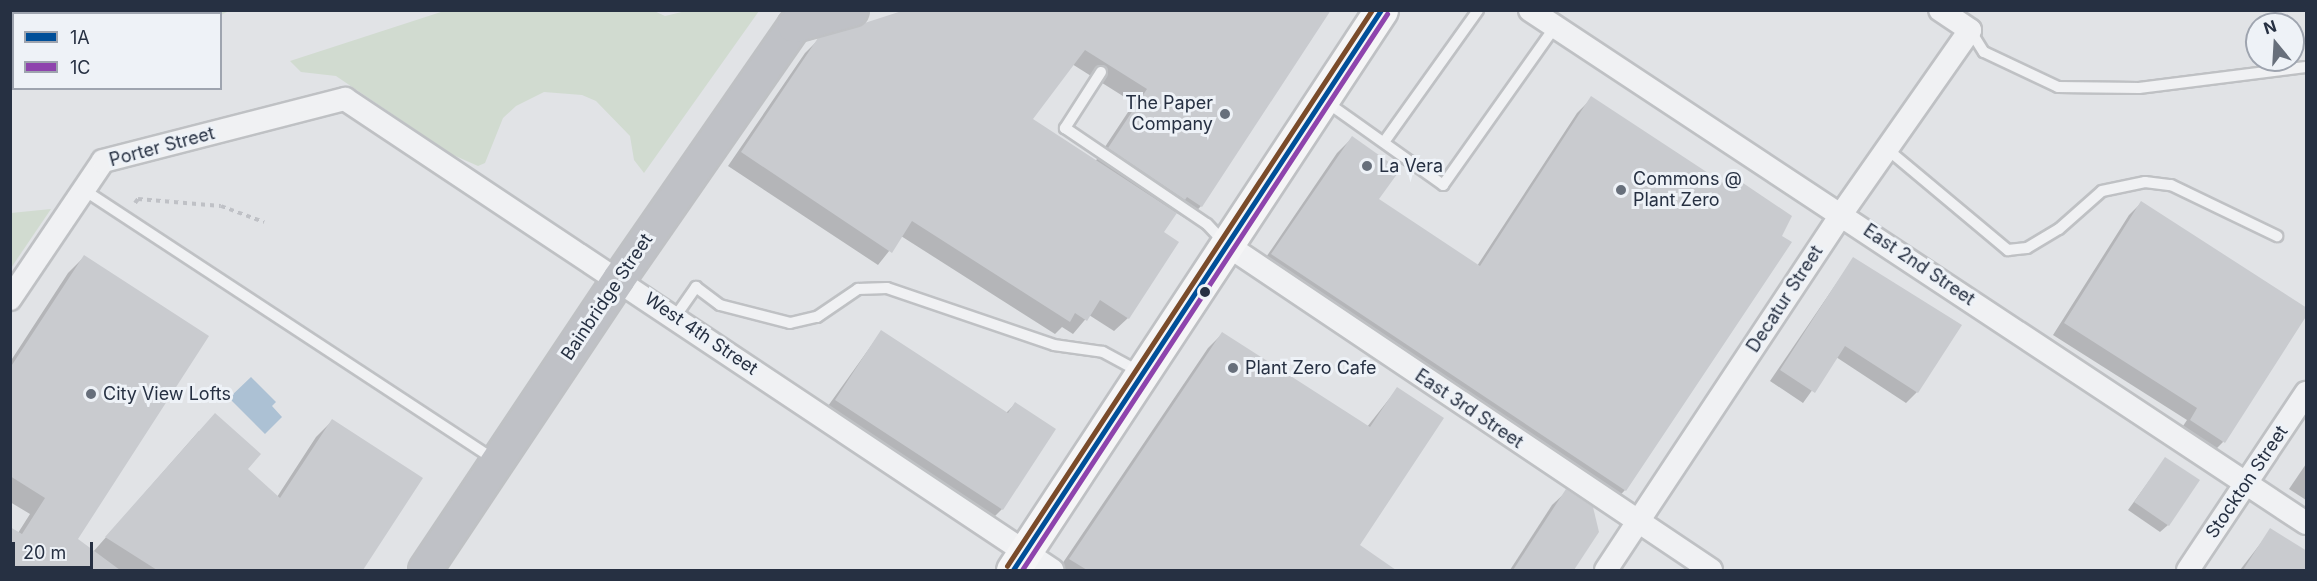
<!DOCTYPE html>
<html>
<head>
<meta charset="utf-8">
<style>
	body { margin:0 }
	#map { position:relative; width:2317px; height:581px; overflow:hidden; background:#e1e3e6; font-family:Inter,sans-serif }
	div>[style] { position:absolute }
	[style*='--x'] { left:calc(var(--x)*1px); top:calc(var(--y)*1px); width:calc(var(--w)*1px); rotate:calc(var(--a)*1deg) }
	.green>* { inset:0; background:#d1dbd0 }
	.water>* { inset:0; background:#acc1d4 }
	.shadow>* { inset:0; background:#0003 }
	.building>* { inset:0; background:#c9cbcf }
	.path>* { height:4px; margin-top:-2px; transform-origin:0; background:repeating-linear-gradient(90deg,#bfc1c6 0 4.5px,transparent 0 9px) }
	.roads { filter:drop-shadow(2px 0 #bfc1c4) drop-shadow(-2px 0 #bfc1c4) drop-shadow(0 2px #bfc1c4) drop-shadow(0 -2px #bfc1c4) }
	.lane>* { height:10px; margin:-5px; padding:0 5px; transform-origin:5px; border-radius:5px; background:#f0f1f3 }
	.street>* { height:22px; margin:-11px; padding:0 11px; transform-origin:11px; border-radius:11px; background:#f0f1f3 }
	.secondary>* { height:32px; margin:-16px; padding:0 16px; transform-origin:16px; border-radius:16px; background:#bfc1c6 }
	.primary>* { height:33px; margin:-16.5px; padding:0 16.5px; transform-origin:16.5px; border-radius:16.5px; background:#f5f5f6 }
	.bus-1>* { height:4.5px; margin:-2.25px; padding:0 2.25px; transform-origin:2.25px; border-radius:2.25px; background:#004f99 }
	.bus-2>* { height:4.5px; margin:-2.25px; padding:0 2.25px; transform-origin:2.25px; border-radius:2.25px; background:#8e44ad }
	.bus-3>* { height:4.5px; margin:-2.25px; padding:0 2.25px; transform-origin:2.25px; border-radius:2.25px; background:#7a4b2a }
	.dots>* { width:16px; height:16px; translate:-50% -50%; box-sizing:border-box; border:3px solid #eef2f7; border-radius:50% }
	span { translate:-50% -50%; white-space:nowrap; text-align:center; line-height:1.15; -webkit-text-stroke:6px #eef2f7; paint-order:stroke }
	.poi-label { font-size:18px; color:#263042 }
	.right { translate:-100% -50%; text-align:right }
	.left { translate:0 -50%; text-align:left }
	.street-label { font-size:18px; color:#263042 }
	.frame { position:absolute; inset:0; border:12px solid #263042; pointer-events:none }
	.legend { position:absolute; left:12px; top:12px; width:210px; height:78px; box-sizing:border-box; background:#eef2f7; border:2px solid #9ea4af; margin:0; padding:8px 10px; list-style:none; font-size:18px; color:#263042 }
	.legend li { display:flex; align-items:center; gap:12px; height:30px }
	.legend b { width:30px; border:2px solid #9ea4af }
	.north { position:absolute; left:2245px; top:12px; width:60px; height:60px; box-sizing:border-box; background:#eef2f7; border:2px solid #9ea4af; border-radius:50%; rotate:342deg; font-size:16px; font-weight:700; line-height:24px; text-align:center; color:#263042 }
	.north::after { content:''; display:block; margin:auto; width:21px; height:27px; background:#676f7b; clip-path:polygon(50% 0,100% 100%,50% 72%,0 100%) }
	.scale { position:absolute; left:12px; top:542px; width:81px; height:27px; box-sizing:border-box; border:3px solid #263042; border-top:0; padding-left:8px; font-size:18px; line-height:21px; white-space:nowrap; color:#263042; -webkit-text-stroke:4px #eef2f7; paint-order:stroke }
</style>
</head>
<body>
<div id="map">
	<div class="green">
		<i style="clip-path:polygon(652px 10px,665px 16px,686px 11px,759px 11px,644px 173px,634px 160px,630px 136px,596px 101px,582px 95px,544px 92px,516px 106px,503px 118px,485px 163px,478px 166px,451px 154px,336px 76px,301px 72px,290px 61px,444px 11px)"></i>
		<i style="clip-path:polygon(51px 11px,229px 11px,221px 15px)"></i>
		<i style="clip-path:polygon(51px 209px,11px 268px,11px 213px)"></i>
	</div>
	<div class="water">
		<i style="clip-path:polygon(251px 377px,276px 402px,272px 406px,282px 417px,265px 434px,229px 398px)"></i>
	</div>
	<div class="shadow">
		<i style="clip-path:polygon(evenodd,912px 10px,1330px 10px,1201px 206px,1188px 220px,1175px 212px,1162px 233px,1128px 318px,1114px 331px,1089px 315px,1073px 334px,1062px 327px,1055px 334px,901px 236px,878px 265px,728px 166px,805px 53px,819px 39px,912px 10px,1072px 64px,1134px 103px,1095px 162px,1031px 120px,1072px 64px)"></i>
		<i style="clip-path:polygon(1592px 98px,1732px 190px,1740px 183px,1780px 236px,1625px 490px,1611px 505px,1258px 269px,1337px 153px,1352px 138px,1377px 200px,1477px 266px,1577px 113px)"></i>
		<i style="clip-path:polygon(2141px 203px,2223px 442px,2211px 454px,2179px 432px,2187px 420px,2053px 335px,2129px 215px)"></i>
		<i style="clip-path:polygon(84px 257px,76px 539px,93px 552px,199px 431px,277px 497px,316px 437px,332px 421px,421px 479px,361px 570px,117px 570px,105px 563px,100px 570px,10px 570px,10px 528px,18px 533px,30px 514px,10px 502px,10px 362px,68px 273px)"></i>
		<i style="clip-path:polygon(1853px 259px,1917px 392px,1906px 403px,1836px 357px,1803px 403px,1770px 381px)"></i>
		<i style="clip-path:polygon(881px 332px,1006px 413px,1015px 404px,1002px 509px,989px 522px,823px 413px)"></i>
		<i style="clip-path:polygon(1222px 334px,1367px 427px,1397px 389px,1358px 545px,1394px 570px,1058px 570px,1208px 348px)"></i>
		<i style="clip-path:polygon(2165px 459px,2168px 525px,2160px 532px,2128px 510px)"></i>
		<i style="clip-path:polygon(2306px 464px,2306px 500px,2289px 489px)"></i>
		<i style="clip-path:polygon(1567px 491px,1598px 532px,1572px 570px,1510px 570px,1552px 505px)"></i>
		<i style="clip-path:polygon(2271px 530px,2306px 562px,2301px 570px,2240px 570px)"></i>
	</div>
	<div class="building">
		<i style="clip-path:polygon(905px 10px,1331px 10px,1202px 207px,1187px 197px,1185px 200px,1108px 148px,1147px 89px,1085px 50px,1033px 119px,1177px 213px,1164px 232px,1179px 242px,1129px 319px,1100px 300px,1087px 321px,1075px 313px,1070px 322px,912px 221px,892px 253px,741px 152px,818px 38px)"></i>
		<i style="clip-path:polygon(1591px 96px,1734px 190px,1740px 181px,1792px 216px,1782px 236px,1792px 242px,1626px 491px,1271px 254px,1352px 136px,1400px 170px,1379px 199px,1480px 266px)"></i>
		<i style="clip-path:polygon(2141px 201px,2307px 308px,2307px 315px,2225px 443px,2190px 420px,2197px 408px,2064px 323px)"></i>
		<i style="clip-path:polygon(84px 255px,209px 336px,78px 539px,120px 570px,10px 570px,10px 527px,22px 534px,45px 498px,10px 476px,10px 368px)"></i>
		<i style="clip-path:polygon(1853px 257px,1962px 325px,1918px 393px,1845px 346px,1815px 393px,1780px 370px)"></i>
		<i style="clip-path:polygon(881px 330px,1008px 413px,1015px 402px,1056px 429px,1003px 510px,835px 400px)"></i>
		<i style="clip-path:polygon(1222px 332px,1370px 427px,1397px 387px,1444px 418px,1360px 545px,1396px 570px,1087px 570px,1069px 559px)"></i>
		<i style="clip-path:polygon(215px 413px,261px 454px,248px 469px,280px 498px,332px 419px,423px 478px,363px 570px,157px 570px,105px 537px)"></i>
		<i style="clip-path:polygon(2165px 457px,2200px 480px,2169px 526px,2134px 502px)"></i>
		<i style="clip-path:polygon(1566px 489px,1593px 507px,1599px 532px,1574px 570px,1513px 570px)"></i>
		<i style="clip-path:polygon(2270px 528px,2307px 551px,2307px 570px,2243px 570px)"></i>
	</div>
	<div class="path">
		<i style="--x:135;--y:203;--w:5;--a:-53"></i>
		<i style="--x:138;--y:199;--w:83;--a:4.8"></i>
		<i style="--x:221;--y:206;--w:46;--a:20.4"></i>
	</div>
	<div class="roads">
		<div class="lane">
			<i style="--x:1970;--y:30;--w:26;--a:58"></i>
			<i style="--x:1984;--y:52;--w:82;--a:25.3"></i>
			<i style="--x:2058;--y:87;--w:81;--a:0.7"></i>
			<i style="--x:2139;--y:88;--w:168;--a:-7.2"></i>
			<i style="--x:1101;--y:72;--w:67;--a:122.7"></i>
			<i style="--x:1065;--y:128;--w:171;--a:34.1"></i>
			<i style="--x:1207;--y:224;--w:26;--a:47"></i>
			<i style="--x:1325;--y:101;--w:145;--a:35.4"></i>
			<i style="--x:1443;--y:185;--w:194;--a:-54.7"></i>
			<i style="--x:1384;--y:142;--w:162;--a:-54.5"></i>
			<i style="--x:1887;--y:149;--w:158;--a:39.9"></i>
			<i style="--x:2008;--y:250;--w:19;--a:-6"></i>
			<i style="--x:2027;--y:248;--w:37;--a:-31"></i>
			<i style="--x:2059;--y:229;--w:57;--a:-41.5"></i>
			<i style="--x:2102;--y:191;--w:44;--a:-11.8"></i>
			<i style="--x:2145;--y:182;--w:26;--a:7"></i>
			<i style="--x:2171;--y:185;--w:118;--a:25.7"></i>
			<i style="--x:84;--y:190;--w:492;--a:33.3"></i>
			<i style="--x:675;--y:317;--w:37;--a:-55"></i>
			<i style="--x:696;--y:287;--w:30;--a:37"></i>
			<i style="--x:720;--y:305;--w:72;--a:14.4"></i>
			<i style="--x:790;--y:323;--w:28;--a:-13"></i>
			<i style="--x:817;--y:317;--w:50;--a:-34.3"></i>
			<i style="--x:858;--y:289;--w:29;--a:-2"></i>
			<i style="--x:887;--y:288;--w:176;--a:18.8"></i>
			<i style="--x:1054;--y:345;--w:49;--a:8.1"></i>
			<i style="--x:1103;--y:352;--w:42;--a:28.4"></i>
		</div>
		<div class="street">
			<i style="--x:1530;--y:10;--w:930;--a:33.47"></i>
			<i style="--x:1227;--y:245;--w:583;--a:33.88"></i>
			<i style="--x:10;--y:299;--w:166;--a:-56"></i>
			<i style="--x:103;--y:161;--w:250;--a:-14.4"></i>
			<i style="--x:345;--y:99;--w:850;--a:33.67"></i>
			<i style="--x:1606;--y:570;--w:428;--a:-56.5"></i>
			<i style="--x:1842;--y:213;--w:223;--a:-55"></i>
			<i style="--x:1970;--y:30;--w:36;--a:-146"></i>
			<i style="--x:2188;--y:570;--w:213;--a:-56.3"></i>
		</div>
		<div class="secondary">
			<i style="--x:425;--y:570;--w:350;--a:-56.3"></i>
			<i style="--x:619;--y:279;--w:308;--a:-55.3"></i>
			<i style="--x:794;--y:26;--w:60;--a:-15.4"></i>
		</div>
		<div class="primary">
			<i style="--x:1013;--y:570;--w:670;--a:-56.69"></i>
		</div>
	</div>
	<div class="bus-1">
		<i style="--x:1013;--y:570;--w:670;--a:-56.69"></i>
	</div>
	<div class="bus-2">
		<i style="--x:1022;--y:570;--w:665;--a:-56.72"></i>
	</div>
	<div class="bus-3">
		<i style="--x:1007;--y:566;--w:665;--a:-56.72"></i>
	</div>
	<div class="dots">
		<i style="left:1225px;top:114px;background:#676f7b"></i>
		<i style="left:1367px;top:166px;background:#676f7b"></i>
		<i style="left:1621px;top:190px;background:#676f7b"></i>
		<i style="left:1205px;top:292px;background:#263042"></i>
		<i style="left:1233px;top:368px;background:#676f7b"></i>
		<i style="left:91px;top:394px;background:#676f7b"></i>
	</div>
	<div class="poi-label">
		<span class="right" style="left:1213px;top:114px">The Paper<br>Company</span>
		<span class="left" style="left:1379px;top:166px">La Vera</span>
		<span class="left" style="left:1633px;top:190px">Commons @<br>Plant Zero</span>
		<span class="left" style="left:1245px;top:368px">Plant Zero Cafe</span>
		<span class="left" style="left:103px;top:394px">City View Lofts</span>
	</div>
	<div class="street-label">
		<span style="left:162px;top:147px;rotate:-15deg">Porter Street</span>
		<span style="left:1919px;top:265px;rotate:34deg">East 2nd Street</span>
		<span style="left:607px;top:297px;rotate:-56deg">Bainbridge Street</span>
		<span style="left:1785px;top:299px;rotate:-57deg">Decatur Street</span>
		<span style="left:701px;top:334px;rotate:34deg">West 4th Street</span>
		<span style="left:1469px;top:409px;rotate:34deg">East 3rd Street</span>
		<span style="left:2247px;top:482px;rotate:-56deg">Stockton Street</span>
	</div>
	<div class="frame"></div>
	<ul class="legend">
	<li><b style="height:8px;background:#004f99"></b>1A</li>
	<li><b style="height:8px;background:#8e44ad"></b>1C</li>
	</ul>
	<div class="north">N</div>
	<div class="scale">20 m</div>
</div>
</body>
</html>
